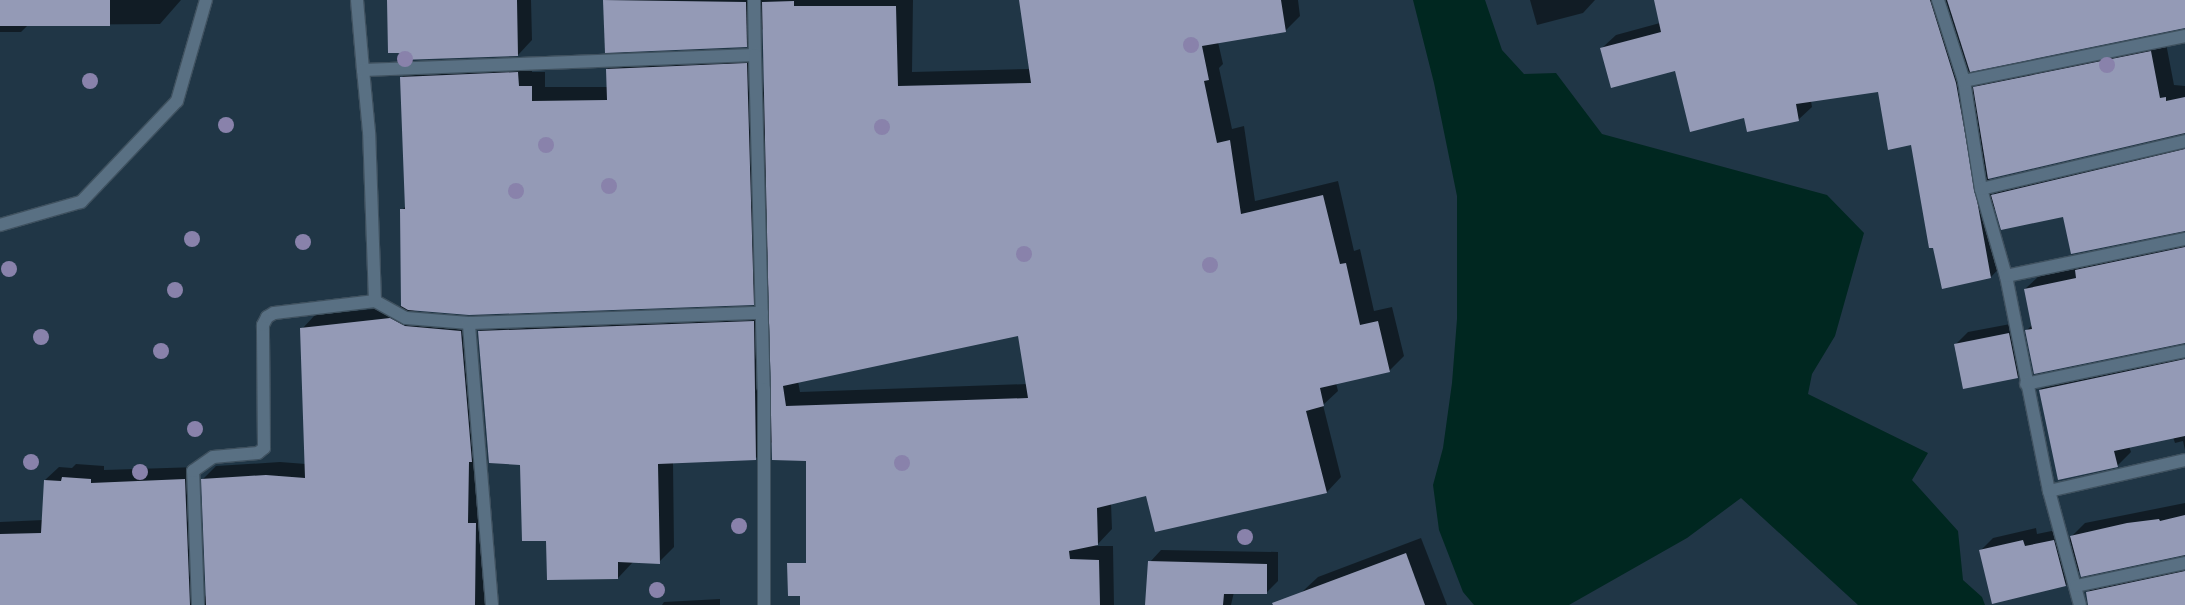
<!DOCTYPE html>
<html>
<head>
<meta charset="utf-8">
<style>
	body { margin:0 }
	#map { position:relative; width:2185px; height:605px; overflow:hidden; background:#203646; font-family:Overpass,sans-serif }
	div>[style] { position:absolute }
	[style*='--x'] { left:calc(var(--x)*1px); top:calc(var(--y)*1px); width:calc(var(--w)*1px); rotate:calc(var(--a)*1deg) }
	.water>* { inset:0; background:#002720 }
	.shadow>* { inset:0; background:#0007 }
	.building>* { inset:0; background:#949ab6 }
	.roads { filter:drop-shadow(1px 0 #3f515f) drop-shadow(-1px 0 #3f515f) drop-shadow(0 1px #3f515f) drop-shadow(0 -1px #3f515f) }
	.street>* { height:12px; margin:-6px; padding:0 6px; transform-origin:6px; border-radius:6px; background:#597083 }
	.trees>* { width:16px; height:16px; margin:-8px; border-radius:50%; background:#8982ab }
	span { translate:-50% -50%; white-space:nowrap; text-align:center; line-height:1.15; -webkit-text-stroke:5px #203646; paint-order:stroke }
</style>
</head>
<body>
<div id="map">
	<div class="water">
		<i style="clip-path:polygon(1413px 0,1485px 0,1502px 50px,1524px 74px,1556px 73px,1602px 134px,1827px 195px,1864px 233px,1835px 336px,1812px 374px,1808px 394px,1928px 453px,1912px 480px,1958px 531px,1963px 580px,1982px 597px,1985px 605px,1858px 605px,1741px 498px,1687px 538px,1569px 605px,1474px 605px,1463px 592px,1439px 530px,1433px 485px,1443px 448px,1452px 383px,1457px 319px,1457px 196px,1434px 83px)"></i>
	</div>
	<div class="shadow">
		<i style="clip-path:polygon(0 0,181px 0,160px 24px,28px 25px,21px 32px,0 32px)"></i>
		<i style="clip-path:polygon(388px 0,531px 0,532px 40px,518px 55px,401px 52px)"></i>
		<i style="clip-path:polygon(evenodd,605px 0,913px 0,912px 72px,1030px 69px,1020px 0,1298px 0,1300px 16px,1286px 30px,1218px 42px,1223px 64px,1219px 68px,1232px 129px,1244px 126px,1255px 201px,1338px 181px,1354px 251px,1360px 249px,1374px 311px,1392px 307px,1404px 356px,1389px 371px,1336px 383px,1338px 391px,1323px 405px,1341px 477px,1327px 492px,1147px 494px,1111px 503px,1112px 529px,1096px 546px,1113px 546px,1114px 605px,848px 605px,808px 459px,773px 441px,755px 459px,673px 462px,674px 547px,659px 562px,633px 562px,618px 578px,547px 539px,479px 331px,494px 316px,770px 307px,769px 288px,753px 304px,411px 309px,419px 313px,474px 318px,488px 605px,0 605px,0 522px,43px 520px,45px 480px,59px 467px,72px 468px,76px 464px,104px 466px,104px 470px,198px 467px,203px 591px,207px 599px,203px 479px,216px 466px,280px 462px,306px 464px,302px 329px,315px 315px,403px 306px,402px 210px,406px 206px,402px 77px,416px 63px,532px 59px,532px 72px,545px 72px,545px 87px,607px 87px,607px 69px,621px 55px,761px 50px,765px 112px,763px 29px,746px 46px,606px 51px,605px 0,1019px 334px,1027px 384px,800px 392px,798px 381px,1019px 334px)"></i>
		<i style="clip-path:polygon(1530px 0,1595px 0,1583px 13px,1537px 25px)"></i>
		<i style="clip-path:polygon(1655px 0,2185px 0,2185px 27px,1970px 70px,1973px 89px,1988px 74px,2165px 38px,2174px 85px,2185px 86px,2185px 133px,1989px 178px,1992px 196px,2006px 182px,2185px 140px,2185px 231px,1994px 209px,2004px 263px,1991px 277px,1879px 91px,1811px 101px,1812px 107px,1798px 120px,1745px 117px,1676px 70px,1602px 48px,1616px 35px,1660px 23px)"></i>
		<i style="clip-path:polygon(2185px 237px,2185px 343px,2026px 331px,2032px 325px,2025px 289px,2039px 276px,2079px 268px,2090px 257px)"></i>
		<i style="clip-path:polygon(2021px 322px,2030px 364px,2018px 377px,1955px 345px,1968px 332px)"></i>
		<i style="clip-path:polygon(2185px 349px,2185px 450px,2183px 441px,2175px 443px,2173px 437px,2129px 446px,2131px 452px,2117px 466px,2040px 390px,2054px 376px)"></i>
		<i style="clip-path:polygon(2185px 503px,2185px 555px,2080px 570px,2066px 585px,1993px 602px,1980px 551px,1993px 538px,2036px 528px,2037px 534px,2066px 528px,2069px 539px,2085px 523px)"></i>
		<i style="clip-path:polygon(1421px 538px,1447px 605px,1307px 605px,1302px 592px,1318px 577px)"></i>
		<i style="clip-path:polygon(1161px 550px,1278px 552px,1278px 581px,1266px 593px,1234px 592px,1231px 605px,1146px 605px,1150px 562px)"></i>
		<i style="clip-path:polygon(2185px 561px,2185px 605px,2089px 605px,2087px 593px,2101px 579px)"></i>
		<i style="clip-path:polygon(720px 599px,720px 605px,662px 605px,664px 602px)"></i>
	</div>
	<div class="building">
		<i style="clip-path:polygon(0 0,110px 0,110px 26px,0 26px)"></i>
		<i style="clip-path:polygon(387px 0,517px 0,518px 56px,400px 60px,400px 53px,388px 53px)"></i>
		<i style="clip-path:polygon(603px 0,746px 2px,747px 47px,605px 53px)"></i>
		<i style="clip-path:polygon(evenodd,1019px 0,1281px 0,1286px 32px,1202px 46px,1209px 80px,1204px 81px,1217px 143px,1230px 140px,1241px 214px,1323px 195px,1340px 264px,1346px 263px,1360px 325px,1378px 321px,1390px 372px,1320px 388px,1324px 406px,1306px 411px,1327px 493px,1155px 532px,1146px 496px,1097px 508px,1098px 545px,1069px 551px,1070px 559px,1099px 560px,1100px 605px,800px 605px,800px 596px,788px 596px,787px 563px,806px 563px,806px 461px,772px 460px,762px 2px,794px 1px,794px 6px,896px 6px,898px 86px,1031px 83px,1019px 0,1018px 336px,1028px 398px,786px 406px,783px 386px,1018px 336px)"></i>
		<i style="clip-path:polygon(1654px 0,1930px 0,1956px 83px,1991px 278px,1942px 289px,1933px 248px,1929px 248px,1911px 145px,1888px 150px,1878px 92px,1796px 104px,1799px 121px,1747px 132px,1744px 118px,1690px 132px,1675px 71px,1611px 88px,1600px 48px,1661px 32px)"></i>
		<i style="clip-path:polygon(1947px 0,2185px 0,2185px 28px,1970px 72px)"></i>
		<i style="clip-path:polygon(2151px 51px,2160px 98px,2166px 97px,2166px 101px,2185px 97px,2185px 133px,1988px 179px,1973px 87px)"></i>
		<i style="clip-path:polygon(747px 63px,754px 305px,469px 315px,408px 310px,401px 306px,400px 209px,405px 209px,400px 77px,518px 72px,519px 86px,532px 86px,532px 101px,607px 100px,606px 69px)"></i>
		<i style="clip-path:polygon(2185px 149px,2185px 231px,2071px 254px,2063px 217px,2001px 230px,1991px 195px)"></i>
		<i style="clip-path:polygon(2185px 247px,2185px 343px,2034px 374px,2025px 330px,2032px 329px,2024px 289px,2076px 278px,2075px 270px)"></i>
		<i style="clip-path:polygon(390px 318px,405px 326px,461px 331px,472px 462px,469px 462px,468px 523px,476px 523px,475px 605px,206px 605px,201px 479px,266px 475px,305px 478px,300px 328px)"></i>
		<i style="clip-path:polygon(754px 321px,756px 460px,658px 464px,660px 564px,618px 562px,618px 579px,547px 580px,546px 541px,522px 541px,520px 465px,489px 463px,478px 331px)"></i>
		<i style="clip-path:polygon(2009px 333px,2018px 378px,1963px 389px,1954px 344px)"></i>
		<i style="clip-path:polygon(2185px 359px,2185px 436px,2114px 451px,2118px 467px,2058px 480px,2039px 390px)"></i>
		<i style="clip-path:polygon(62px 477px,91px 479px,91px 483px,185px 479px,190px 605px,0 605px,0 534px,41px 533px,44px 480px,61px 481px)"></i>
		<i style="clip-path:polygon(2185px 515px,2185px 555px,2081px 577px,2070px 536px,2127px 523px,2159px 519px,2160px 521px)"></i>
		<i style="clip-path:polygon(2023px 540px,2025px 546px,2054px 540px,2066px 586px,1992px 604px,1979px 550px)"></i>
		<i style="clip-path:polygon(1406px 553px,1425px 605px,1273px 605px,1272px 603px)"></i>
		<i style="clip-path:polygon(1148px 561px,1267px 564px,1267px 594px,1224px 594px,1223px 605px,1145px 605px)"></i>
		<i style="clip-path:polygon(2185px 571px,2185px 605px,2088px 605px,2086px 592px)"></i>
	</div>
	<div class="roads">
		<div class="street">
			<i style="--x:357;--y:0;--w:70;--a:85.1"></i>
			<i style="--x:754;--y:0;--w:55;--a:89"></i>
			<i style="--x:1938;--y:0;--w:85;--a:72.2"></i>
			<i style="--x:1964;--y:81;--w:109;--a:81.1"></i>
			<i style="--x:1981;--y:189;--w:91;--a:74"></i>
			<i style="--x:2006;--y:276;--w:219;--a:78.7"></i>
			<i style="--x:2049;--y:491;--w:118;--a:74.8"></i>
			<i style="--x:1964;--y:81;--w:226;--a:-11.5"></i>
			<i style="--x:1981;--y:189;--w:210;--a:-13.2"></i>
			<i style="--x:0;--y:225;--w:84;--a:-15.9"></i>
			<i style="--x:81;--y:202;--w:139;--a:-46.5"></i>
			<i style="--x:177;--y:101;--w:105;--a:-74"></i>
			<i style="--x:2006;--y:276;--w:183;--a:-11.7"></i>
			<i style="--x:375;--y:301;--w:35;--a:29"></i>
			<i style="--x:406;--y:318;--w:63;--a:4.5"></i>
			<i style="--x:2026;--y:384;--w:162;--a:-11.7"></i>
			<i style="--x:2049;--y:491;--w:139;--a:-12.8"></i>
			<i style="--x:2076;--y:586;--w:111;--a:-11.9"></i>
			<i style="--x:198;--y:605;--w:134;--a:-92.1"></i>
			<i style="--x:193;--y:471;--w:24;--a:-35"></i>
			<i style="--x:213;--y:457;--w:45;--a:-5.1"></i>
			<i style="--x:258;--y:453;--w:8;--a:-40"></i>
			<i style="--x:264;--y:448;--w:123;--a:-90.5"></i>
			<i style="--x:263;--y:325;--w:9;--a:-63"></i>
			<i style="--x:267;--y:317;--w:8;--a:-30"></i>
			<i style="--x:274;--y:313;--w:102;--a:-6.8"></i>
			<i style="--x:375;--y:301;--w:169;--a:-92"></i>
			<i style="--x:369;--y:132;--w:62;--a:-95.5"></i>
			<i style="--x:363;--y:70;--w:392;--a:-2.2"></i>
			<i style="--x:755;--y:55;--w:334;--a:88.5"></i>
			<i style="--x:764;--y:389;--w:216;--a:90"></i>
			<i style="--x:492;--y:605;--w:283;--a:-94.7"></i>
			<i style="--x:469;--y:323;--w:293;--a:-2"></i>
		</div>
	</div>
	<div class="trees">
		<i style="left:1191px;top:45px"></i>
		<i style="left:405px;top:59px"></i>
		<i style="left:2107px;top:65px"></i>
		<i style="left:90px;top:81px"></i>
		<i style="left:226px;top:125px"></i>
		<i style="left:882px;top:127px"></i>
		<i style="left:546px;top:145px"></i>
		<i style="left:609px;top:186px"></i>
		<i style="left:516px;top:191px"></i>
		<i style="left:192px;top:239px"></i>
		<i style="left:303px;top:242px"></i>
		<i style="left:1024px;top:254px"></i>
		<i style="left:1210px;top:265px"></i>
		<i style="left:9px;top:269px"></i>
		<i style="left:175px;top:290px"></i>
		<i style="left:41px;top:337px"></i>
		<i style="left:161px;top:351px"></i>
		<i style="left:195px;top:429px"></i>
		<i style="left:31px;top:462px"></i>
		<i style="left:902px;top:463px"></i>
		<i style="left:140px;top:472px"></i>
		<i style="left:739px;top:526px"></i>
		<i style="left:1245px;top:537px"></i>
		<i style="left:657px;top:590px"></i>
	</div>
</div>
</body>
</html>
